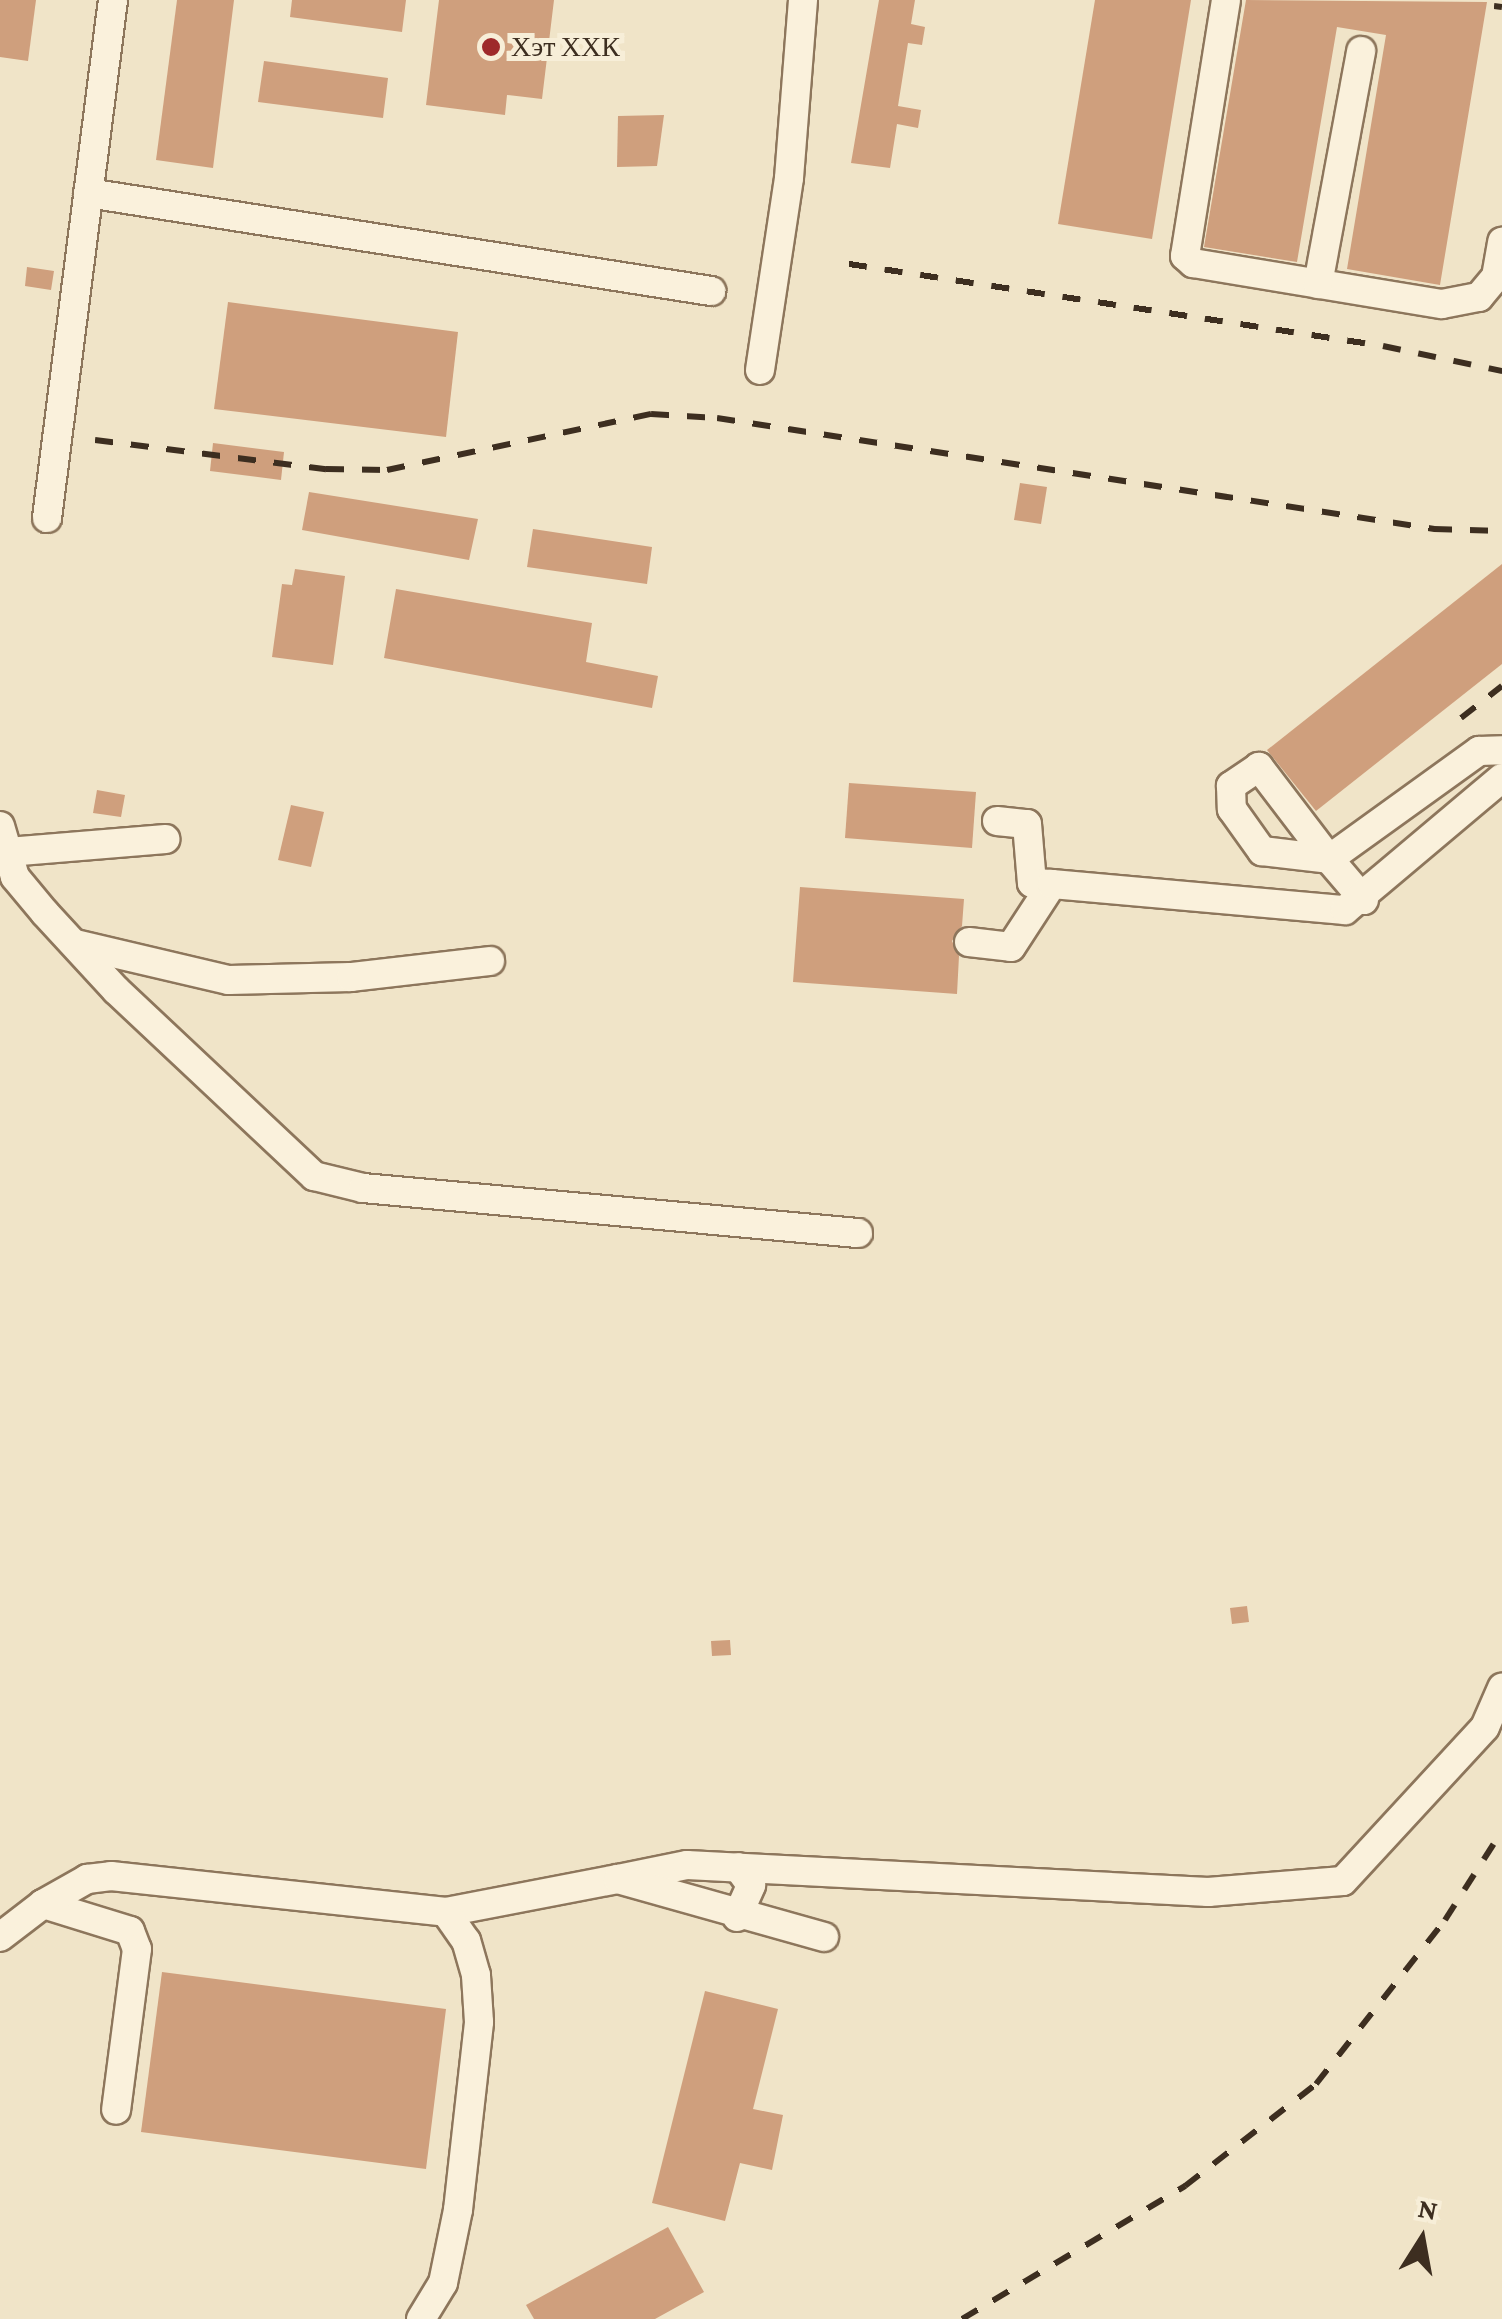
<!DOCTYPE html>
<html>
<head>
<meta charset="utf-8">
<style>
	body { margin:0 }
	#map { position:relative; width:1502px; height:2319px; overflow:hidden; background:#f0e4c8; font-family:"Crimson Pro",serif }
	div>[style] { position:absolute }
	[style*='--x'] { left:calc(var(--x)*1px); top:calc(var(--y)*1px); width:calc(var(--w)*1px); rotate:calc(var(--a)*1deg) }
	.building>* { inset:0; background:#cf9f7d }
	.roads { filter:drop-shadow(2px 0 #8d765c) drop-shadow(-2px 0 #8d765c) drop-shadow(0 2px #8d765c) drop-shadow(0 -2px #8d765c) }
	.minor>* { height:28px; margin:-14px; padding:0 14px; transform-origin:14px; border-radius:14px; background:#faf1dc }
	.rail>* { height:6px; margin-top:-3px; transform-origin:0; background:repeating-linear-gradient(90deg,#3d2e20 0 18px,transparent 0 36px) }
	.dots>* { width:28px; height:28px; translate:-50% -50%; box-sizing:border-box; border:5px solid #f7eed8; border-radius:50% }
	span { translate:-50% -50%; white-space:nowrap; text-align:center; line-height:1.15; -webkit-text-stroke:10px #f7eed8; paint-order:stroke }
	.poi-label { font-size:28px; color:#3d2e20 }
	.left { translate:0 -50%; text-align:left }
	.north { position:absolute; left:1372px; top:2189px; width:100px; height:100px; -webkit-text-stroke:8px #f7eed8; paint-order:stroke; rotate:11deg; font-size:28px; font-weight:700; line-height:40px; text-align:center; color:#3d2e20 }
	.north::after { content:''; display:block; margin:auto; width:35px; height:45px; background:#3d2e20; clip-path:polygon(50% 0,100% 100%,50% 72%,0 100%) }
</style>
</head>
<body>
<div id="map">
	<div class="building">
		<i style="clip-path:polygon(0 0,36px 0,28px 61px,0 57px)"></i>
		<i style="clip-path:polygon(177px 0,234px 0,213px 168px,156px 160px)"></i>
		<i style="clip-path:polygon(292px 0,406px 0,402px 32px,290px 17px)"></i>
		<i style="clip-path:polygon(439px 0,554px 0,542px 99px,507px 95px,505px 115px,426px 105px)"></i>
		<i style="clip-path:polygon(879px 0,915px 0,911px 24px,925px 27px,922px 45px,908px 43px,898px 106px,921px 110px,918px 128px,897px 124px,890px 168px,851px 163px)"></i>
		<i style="clip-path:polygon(1095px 0,1191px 0,1152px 239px,1058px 224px)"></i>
		<i style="clip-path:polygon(1246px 0,1487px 2px,1440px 285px,1347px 269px,1386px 35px,1337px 27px,1297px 262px,1204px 247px)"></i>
		<i style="clip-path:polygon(264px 61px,388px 78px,383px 118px,258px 102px)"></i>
		<i style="clip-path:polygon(664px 115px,657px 166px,617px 167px,618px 116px)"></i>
		<i style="clip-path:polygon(27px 267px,54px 271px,51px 290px,25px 286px)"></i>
		<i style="clip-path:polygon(228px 302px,458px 332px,446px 437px,214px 409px)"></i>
		<i style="clip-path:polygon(213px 443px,284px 452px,281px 480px,210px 471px)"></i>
		<i style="clip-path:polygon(1020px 483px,1047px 487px,1041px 524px,1014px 520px)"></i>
		<i style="clip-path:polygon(309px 492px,478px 519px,469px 560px,302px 530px)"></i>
		<i style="clip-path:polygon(533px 529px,652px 547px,647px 584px,527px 567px)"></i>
		<i style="clip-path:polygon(1502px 564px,1502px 664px,1316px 811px,1267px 750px)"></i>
		<i style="clip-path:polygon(295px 569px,345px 576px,333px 665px,272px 657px,282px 584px,292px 585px)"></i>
		<i style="clip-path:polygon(396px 589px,592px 623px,586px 662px,658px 676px,652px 708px,384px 658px)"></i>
		<i style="clip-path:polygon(849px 783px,976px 792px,972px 848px,845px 838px)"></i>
		<i style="clip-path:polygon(97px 790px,125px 795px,121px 817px,93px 813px)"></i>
		<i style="clip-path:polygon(291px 805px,324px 812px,311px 867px,278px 860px)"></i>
		<i style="clip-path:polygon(800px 887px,964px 899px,962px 926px,952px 941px,959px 956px,957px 994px,793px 982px)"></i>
		<i style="clip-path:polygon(1247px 1606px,1249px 1622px,1232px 1624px,1230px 1608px)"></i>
		<i style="clip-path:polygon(730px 1640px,731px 1655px,712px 1656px,711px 1641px)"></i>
		<i style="clip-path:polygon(162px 1972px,446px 2009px,426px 2169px,141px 2132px)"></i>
		<i style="clip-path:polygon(705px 1991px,778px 2009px,753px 2109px,783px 2115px,772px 2170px,740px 2163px,725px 2221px,652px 2203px)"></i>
		<i style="clip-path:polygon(668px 2227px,704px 2292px,655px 2319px,534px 2319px,526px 2305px)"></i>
	</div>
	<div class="roads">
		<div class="minor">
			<i style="--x:1226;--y:0;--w:259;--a:99.1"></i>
			<i style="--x:1185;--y:256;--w:11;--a:41"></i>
			<i style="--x:1193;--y:263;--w:252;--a:9.4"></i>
			<i style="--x:1442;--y:304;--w:38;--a:-11"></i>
			<i style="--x:1479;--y:297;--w:26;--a:-50"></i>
			<i style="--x:1496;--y:277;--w:36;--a:-80"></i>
			<i style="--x:88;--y:193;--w:631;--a:8.94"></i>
			<i style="--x:1318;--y:284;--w:237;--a:-79.5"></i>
			<i style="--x:760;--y:370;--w:194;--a:-81.4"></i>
			<i style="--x:789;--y:178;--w:179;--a:-85.5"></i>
			<i style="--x:47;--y:518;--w:522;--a:-82.74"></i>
			<i style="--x:997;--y:821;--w:30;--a:6"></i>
			<i style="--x:1027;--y:824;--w:59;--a:85.2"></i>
			<i style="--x:1032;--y:883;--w:20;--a:3"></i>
			<i style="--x:0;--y:826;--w:53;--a:73.6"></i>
			<i style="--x:15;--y:877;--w:47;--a:50.2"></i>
			<i style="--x:45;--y:913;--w:105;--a:47.3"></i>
			<i style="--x:116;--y:990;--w:272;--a:43.2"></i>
			<i style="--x:314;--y:1176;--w:50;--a:13.8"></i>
			<i style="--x:363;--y:1188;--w:497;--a:5.2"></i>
			<i style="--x:8;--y:852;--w:158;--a:-4.7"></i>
			<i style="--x:1364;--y:900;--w:54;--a:-130.5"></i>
			<i style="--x:1329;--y:859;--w:116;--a:-127.3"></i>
			<i style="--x:1259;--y:767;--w:34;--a:146"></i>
			<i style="--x:1231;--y:786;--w:23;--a:88"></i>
			<i style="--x:1232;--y:809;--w:52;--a:54.5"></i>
			<i style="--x:1262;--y:851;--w:67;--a:6.8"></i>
			<i style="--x:1329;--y:859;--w:185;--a:-35.8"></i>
			<i style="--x:1479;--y:751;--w:23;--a:-2"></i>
			<i style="--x:969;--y:942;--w:42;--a:6.8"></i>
			<i style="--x:1011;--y:947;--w:75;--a:-56.9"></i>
			<i style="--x:1052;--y:884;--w:294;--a:5.1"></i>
			<i style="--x:1345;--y:910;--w:205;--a:-40.1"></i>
			<i style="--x:75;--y:944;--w:158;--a:13.2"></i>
			<i style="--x:229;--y:980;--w:122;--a:-1.4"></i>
			<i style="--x:351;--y:977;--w:140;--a:-6.6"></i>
			<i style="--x:618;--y:1879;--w:70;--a:-11.5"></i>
			<i style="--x:687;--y:1865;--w:522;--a:2.97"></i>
			<i style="--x:1208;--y:1892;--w:135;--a:-4.7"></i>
			<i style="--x:1343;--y:1881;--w:209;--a:-47.3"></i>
			<i style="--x:1485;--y:1727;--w:43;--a:-66.4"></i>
			<i style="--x:43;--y:1904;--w:91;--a:17.2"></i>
			<i style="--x:130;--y:1931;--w:19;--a:69"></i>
			<i style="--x:137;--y:1949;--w:162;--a:97.4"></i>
			<i style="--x:737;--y:1917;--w:35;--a:-66"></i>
			<i style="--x:751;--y:1885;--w:22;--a:-126"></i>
			<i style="--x:0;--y:1937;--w:54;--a:-37.5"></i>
			<i style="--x:43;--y:1904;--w:51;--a:-29.6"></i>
			<i style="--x:87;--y:1879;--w:24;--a:-7"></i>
			<i style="--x:111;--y:1876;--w:337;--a:6.1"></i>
			<i style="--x:446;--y:1912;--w:175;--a:-10.9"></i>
			<i style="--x:618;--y:1879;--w:214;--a:15.7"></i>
			<i style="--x:421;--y:2319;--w:42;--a:-58.6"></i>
			<i style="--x:443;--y:2283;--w:75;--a:-78.4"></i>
			<i style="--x:458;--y:2210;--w:189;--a:-83.6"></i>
			<i style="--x:479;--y:2022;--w:47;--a:-93.7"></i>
			<i style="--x:476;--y:1975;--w:35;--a:-106"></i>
			<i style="--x:466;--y:1941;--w:35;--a:-125"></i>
		</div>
	</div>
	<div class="rail">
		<i style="--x:1494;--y:6;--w:8;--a:7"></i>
		<i style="--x:849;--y:264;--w:540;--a:8.73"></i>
		<i style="--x:1383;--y:346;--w:122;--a:11.9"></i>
		<i style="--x:95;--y:440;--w:233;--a:7.2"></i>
		<i style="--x:326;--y:469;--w:61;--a:0.9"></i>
		<i style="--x:387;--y:470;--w:270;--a:-12"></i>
		<i style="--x:651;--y:414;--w:66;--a:3.5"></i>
		<i style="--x:717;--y:418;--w:726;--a:8.8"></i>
		<i style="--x:1434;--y:529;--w:68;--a:1.7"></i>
		<i style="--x:1461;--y:718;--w:52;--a:-38"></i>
		<i style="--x:962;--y:2319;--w:260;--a:-30.8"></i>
		<i style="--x:1185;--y:2186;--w:166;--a:-37.9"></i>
		<i style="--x:1316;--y:2084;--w:209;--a:-51.8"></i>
		<i style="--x:1445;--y:1920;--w:106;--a:-57.4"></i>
	</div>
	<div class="dots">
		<i style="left:491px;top:47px;background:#9e2a2b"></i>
	</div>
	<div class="poi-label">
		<span class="left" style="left:511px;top:47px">Хэт ХХК</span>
	</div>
	<div class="north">N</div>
</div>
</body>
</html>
